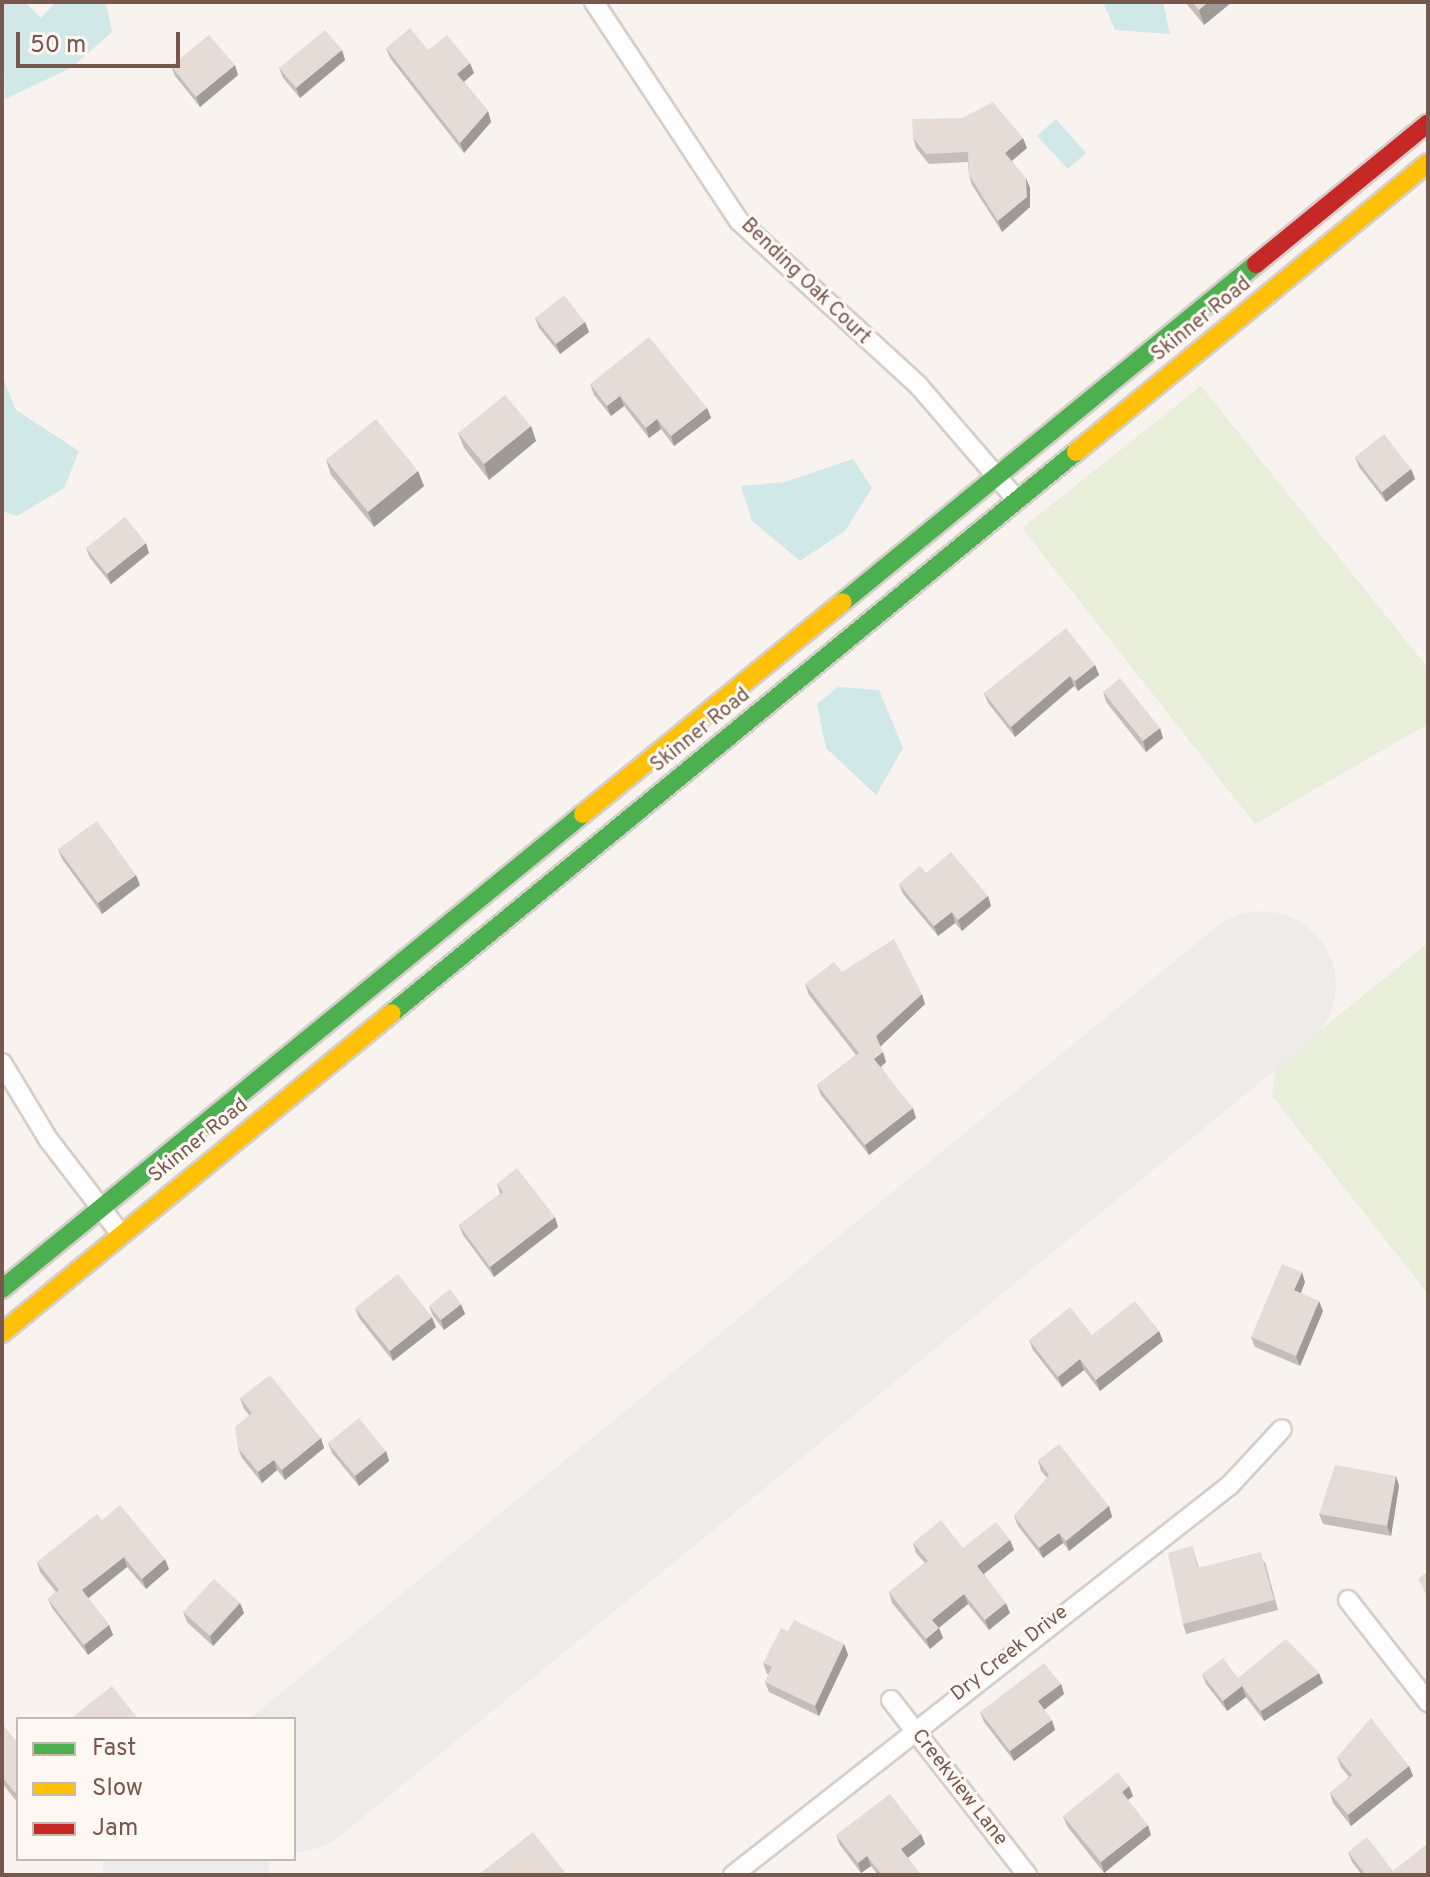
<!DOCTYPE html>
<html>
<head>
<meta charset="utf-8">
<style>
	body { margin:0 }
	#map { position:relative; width:1430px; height:1877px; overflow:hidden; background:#f8f3ef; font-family:Overpass,sans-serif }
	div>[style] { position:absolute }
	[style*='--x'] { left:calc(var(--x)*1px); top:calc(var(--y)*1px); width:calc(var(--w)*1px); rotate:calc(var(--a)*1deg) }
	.green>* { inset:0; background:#e8eeda }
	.water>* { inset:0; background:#d1e8e8 }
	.runway>* { height:148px; margin:-74px; padding:0 74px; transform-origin:74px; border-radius:74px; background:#eeecea }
	.roads { filter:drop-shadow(2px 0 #d6ceca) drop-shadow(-2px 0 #d6ceca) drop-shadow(0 2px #d6ceca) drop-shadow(0 -2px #d6ceca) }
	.street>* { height:18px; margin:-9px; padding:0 9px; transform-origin:9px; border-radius:9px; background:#fefdfd }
	.fast>* { height:18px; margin:-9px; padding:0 9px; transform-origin:9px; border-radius:9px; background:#4caf50 }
	.slow>* { height:18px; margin:-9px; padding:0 9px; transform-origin:9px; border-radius:9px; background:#ffc107 }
	.jam>* { height:18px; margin:-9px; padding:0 9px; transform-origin:9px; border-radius:9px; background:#c62828 }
	.wall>* { inset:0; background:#c5bdb8 }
	.shaded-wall>* { inset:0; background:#a09a96 }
	.building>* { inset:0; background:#e5dcd6 }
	span { translate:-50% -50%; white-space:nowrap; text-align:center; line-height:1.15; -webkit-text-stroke:6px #fef8f2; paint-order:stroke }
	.street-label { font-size:20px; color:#77584f }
	.frame { position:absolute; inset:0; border:4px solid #77584f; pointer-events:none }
	.legend { position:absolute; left:16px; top:1717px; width:280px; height:144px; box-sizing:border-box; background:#fef8f2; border:2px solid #c8b8b1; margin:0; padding:10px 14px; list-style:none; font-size:24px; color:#77584f }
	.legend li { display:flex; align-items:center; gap:16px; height:40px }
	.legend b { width:40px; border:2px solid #c8b8b1 }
	.scale { position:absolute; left:16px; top:32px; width:164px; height:36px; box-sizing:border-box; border:4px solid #77584f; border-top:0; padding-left:10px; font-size:24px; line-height:28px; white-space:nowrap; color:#77584f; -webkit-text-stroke:6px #fef8f2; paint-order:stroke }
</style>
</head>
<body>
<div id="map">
	<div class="green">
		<i style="clip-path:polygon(1201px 386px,1428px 668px,1428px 724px,1255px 824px,1022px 528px)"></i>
		<i style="clip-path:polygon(1428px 943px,1428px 1294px,1272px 1096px,1276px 1066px)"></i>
	</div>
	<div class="water">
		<i style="clip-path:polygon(2px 2px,25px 2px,41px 18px,56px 2px,106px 2px,112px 32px,71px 68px,5px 99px)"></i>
		<i style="clip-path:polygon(1103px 2px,1163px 2px,1170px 34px,1115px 30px)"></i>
		<i style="clip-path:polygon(1056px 119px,1086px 153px,1068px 169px,1037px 136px)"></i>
		<i style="clip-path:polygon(2px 376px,16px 410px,79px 451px,64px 488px,17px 516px,2px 511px)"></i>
		<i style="clip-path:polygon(853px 459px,872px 488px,845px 531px,800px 561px,752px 521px,741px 486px,785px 482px)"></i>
		<i style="clip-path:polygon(838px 687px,879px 690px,903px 748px,876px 795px,826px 748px,817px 704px)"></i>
	</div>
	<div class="runway">
		<i style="--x:294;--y:1778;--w:1251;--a:-39.32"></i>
		<i style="--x:176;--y:1875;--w:25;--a:-40"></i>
	</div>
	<div class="roads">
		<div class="street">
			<i style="--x:594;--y:2;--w:263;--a:56.5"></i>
			<i style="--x:739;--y:221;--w:243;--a:42.5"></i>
			<i style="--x:918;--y:385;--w:152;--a:49.3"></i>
			<i style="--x:2;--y:1063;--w:89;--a:58.8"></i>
			<i style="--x:48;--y:1139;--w:120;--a:52.5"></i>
			<i style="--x:1348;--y:1600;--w:130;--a:51.9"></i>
			<i style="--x:891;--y:1700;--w:222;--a:52.1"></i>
			<i style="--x:733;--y:1875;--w:632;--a:-38.12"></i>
			<i style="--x:1230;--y:1485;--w:76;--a:-47.1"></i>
		</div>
		<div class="fast">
			<i style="--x:843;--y:602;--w:534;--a:-39.3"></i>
			<i style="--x:392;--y:1013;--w:885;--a:-39.36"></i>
			<i style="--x:2;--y:1289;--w:750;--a:-39.27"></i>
		</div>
		<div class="slow">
			<i style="--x:1076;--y:452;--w:455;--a:-39.4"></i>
			<i style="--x:583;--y:814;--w:335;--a:-39.2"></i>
			<i style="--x:2;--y:1333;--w:504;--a:-39.37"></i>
		</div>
		<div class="jam">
			<i style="--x:1256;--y:264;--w:222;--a:-39.3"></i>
		</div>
	</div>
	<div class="wall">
		<i style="clip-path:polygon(1185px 2px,1232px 2px,1204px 25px)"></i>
		<i style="clip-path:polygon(386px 48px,428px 50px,474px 73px,464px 82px,488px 111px,491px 122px,464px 153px,390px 58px)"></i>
		<i style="clip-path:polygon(342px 50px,345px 60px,300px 98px,283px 78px,279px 68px)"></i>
		<i style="clip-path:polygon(171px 66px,238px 75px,200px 107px,175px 76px)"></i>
		<i style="clip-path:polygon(913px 138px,1027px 148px,1012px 161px,1030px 188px,1030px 207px,1002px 232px,972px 185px,969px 175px,968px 162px,929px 164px,916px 148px)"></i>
		<i style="clip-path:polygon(535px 318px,585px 322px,589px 332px,560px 354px,539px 328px)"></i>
		<i style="clip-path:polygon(590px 384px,707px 408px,711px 418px,674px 446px,661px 429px,649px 438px,624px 406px,611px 416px,594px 395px)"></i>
		<i style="clip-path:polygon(531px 426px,536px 441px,489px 480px,464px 448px,458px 433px)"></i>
		<i style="clip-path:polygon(1355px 457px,1411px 469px,1415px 479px,1386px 502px,1359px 467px)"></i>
		<i style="clip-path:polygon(326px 460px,418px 471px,424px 486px,374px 527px,331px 475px)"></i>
		<i style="clip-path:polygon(86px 548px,149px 553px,111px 584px,90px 558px)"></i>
		<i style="clip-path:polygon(1095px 665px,1099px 675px,1078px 691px,1074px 686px,1015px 737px,988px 703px,984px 693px)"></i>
		<i style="clip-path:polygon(1103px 692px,1163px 738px,1146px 752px,1106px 702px)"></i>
		<i style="clip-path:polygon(58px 849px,140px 885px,102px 914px,62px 859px)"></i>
		<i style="clip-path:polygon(926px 873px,988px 896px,991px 906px,962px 931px,955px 923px,938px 936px,903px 894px,899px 884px)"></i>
		<i style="clip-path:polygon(842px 972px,925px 1004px,880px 1046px,886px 1062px,881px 1067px,916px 1118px,869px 1155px,821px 1095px,817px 1085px,856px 1055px,809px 995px,805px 984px)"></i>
		<i style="clip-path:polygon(497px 1184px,558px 1227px,494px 1277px,463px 1235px,459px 1225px,500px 1194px)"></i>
		<i style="clip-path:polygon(1305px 1282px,1301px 1293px,1323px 1311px,1300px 1366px,1255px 1347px,1251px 1337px)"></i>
		<i style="clip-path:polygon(429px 1306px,465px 1314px,444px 1330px,433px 1316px)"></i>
		<i style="clip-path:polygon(355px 1308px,436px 1327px,393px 1361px,359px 1318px)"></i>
		<i style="clip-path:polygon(1092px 1335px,1163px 1341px,1100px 1391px,1084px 1370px,1062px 1387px,1033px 1350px,1029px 1340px)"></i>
		<i style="clip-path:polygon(240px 1398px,321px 1438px,324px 1448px,285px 1480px,277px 1470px,262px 1483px,242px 1458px,238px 1448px,249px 1415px,244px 1409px)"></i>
		<i style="clip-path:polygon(328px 1443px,386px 1451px,389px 1461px,359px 1486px,332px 1453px)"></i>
		<i style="clip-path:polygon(1038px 1460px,1109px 1506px,1112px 1517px,1069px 1551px,1063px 1543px,1043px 1558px,1018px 1526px,1014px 1516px,1047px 1478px,1041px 1471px)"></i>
		<i style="clip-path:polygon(1396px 1476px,1399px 1486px,1391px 1536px,1323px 1524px,1319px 1514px)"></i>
		<i style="clip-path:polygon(102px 1520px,169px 1569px,146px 1589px,127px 1567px,88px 1598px,109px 1625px,113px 1635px,88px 1655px,52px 1608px,48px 1599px,56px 1592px,40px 1572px,37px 1562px)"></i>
		<i style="clip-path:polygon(1010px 1540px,1014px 1550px,984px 1574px,1010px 1613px,989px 1630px,968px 1604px,939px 1628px,943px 1638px,930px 1649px,892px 1603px,889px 1592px,925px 1563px,916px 1553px,913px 1543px,963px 1548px)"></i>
		<i style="clip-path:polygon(1192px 1546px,1199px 1568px,1265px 1562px,1278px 1610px,1186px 1634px,1183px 1624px)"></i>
		<i style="clip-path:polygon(240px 1603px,244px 1613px,213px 1646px,187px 1622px,183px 1612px)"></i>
		<i style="clip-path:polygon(788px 1631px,844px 1644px,848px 1655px,819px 1716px,769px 1692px,765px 1682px,769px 1674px,767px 1674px,763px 1663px)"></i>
		<i style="clip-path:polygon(1202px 1674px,1238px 1678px,1323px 1683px,1264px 1721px,1246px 1697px,1227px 1711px,1206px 1684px)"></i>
		<i style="clip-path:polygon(1061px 1684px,1064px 1694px,1044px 1710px,1055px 1730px,1014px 1761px,984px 1722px,980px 1712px)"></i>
		<i style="clip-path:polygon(2px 1724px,18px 1744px,18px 1803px,2px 1783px)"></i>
		<i style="clip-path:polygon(1337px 1757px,1409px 1766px,1413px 1776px,1351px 1826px,1333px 1803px,1330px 1793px,1349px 1777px,1341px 1767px)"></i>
		<i style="clip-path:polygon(1133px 1796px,1128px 1800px,1151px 1835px,1104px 1873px,1067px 1826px,1063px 1816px)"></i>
		<i style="clip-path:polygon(921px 1834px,925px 1844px,908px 1858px,921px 1875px,878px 1875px,871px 1866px,861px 1873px,840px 1845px,836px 1835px)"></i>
		<i style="clip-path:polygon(1348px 1852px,1393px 1871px,1428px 1875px,1362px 1875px,1352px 1862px)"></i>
	</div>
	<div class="shaded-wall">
		<i style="clip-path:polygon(1208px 2px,1232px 2px,1204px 25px,1199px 10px)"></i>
		<i style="clip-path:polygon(342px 50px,345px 60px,300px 98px,296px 88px)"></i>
		<i style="clip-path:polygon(470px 63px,474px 73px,461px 84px,457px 74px)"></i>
		<i style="clip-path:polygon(235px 65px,238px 75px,200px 107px,196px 97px)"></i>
		<i style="clip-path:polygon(488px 111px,491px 122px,464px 153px,460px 143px)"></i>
		<i style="clip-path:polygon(1023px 138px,1027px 148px,1009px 163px,1005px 153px)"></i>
		<i style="clip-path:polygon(1026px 178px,1030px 188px,1030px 207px,1002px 232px,998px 221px)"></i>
		<i style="clip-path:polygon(585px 322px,589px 332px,560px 354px,556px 344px)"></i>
		<i style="clip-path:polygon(620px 396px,624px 406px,611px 416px,607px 406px)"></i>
		<i style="clip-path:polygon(707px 408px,711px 418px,674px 446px,671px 436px)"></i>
		<i style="clip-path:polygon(657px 419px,661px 429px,649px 438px,646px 428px)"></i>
		<i style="clip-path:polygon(531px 426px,536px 441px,489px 480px,484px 464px)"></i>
		<i style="clip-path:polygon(1411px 469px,1415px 479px,1386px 502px,1382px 492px)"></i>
		<i style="clip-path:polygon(418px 471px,424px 486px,374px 527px,368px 512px)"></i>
		<i style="clip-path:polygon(146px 543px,149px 553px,111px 584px,107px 574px)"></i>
		<i style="clip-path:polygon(1095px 665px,1099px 675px,1078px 691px,1075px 681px)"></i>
		<i style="clip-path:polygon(1070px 676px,1074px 686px,1015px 737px,1011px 727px)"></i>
		<i style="clip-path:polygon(1160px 728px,1163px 738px,1146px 752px,1143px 741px)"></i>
		<i style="clip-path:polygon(136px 875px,140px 885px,102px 914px,98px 903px)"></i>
		<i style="clip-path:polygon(988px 896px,991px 906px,962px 931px,958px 920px)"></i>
		<i style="clip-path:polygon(952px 912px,955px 923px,938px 936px,934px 926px)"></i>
		<i style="clip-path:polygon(922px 994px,925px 1004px,880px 1047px,876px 1036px)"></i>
		<i style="clip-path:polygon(883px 1052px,886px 1062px,878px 1069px,874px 1059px)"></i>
		<i style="clip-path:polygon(913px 1108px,916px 1118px,869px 1155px,865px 1145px)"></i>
		<i style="clip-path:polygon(555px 1217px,558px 1227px,494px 1277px,490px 1267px)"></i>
		<i style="clip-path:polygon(1302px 1272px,1305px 1282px,1298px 1300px,1294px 1290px)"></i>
		<i style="clip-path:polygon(1319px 1301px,1323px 1311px,1300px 1366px,1296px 1356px)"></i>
		<i style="clip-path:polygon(461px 1304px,465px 1314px,444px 1330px,441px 1320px)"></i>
		<i style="clip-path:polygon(432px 1317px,436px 1327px,393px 1361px,390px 1351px)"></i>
		<i style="clip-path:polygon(1159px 1331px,1163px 1341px,1100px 1391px,1096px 1380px)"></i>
		<i style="clip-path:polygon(1080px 1359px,1084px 1370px,1062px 1387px,1058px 1377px)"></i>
		<i style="clip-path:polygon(321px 1438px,324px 1448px,285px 1480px,282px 1470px)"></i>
		<i style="clip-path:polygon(386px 1451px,389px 1461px,359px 1486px,355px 1476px)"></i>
		<i style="clip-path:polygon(274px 1460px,277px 1470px,262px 1483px,258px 1472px)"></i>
		<i style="clip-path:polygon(1396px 1476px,1399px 1486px,1391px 1536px,1387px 1526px)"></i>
		<i style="clip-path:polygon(1109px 1506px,1112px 1517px,1069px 1551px,1066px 1541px)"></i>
		<i style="clip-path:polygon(1059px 1533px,1063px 1543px,1043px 1558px,1039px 1548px)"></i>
		<i style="clip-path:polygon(1010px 1540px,1014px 1550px,981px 1576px,977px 1566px)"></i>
		<i style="clip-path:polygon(124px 1557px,127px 1567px,86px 1600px,82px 1590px)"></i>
		<i style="clip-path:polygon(165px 1559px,169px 1569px,146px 1589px,142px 1579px)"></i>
		<i style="clip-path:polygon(964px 1594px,968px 1604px,936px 1630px,932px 1620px)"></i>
		<i style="clip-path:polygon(240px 1603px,244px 1613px,213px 1646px,210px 1636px)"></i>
		<i style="clip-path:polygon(1006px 1603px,1010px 1613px,989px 1630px,985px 1620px)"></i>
		<i style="clip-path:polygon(109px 1625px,113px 1635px,88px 1655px,84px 1645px)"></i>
		<i style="clip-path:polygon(939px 1628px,943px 1638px,930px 1649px,926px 1639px)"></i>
		<i style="clip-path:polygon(844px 1644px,848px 1655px,819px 1716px,815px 1706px)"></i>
		<i style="clip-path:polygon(1319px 1673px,1323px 1683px,1264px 1721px,1261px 1711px)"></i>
		<i style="clip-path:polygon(1061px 1684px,1064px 1694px,1041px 1712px,1038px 1701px)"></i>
		<i style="clip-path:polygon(1242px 1686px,1246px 1697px,1227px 1711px,1223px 1701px)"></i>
		<i style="clip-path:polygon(1052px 1720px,1055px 1730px,1014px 1761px,1010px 1751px)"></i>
		<i style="clip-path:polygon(1409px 1766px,1413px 1776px,1351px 1826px,1348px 1815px)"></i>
		<i style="clip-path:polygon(1129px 1786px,1133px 1796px,1125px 1802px,1122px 1792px)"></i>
		<i style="clip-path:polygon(1148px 1825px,1151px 1835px,1104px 1873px,1101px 1862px)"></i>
		<i style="clip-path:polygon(921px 1834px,925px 1844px,905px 1860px,901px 1849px)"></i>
		<i style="clip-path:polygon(867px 1856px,871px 1866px,861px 1873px,858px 1863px)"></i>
	</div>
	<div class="building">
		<i style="clip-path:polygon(1192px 2px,1208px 2px,1199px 10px)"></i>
		<i style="clip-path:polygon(410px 28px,428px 50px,447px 35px,470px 63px,457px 74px,488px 111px,460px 143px,386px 48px)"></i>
		<i style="clip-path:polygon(325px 30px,342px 50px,296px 88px,279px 68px)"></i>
		<i style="clip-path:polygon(209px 35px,235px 65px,196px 97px,171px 66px)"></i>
		<i style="clip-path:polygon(993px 102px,1023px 138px,1005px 153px,1026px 178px,1027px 197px,998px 221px,969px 175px,968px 152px,926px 154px,913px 138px,912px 119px,962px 118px)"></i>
		<i style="clip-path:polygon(564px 295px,585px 322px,556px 344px,535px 318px)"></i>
		<i style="clip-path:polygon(649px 337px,707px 408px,671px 436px,657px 419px,646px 428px,620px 396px,607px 406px,590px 384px)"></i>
		<i style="clip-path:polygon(505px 395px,531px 426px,484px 464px,458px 433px)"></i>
		<i style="clip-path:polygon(376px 419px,418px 471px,368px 512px,326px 460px)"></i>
		<i style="clip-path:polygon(1384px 434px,1411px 469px,1382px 492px,1355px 457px)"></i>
		<i style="clip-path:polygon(125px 517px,146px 543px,107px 574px,86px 548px)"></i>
		<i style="clip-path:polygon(1066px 628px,1095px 665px,1075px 681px,1070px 676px,1011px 727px,984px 693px)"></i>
		<i style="clip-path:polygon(1120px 678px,1160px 728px,1143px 741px,1103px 692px)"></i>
		<i style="clip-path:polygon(97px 821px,136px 875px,98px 903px,58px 849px)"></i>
		<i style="clip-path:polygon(951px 852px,988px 896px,958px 920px,952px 912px,934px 926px,899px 884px,920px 866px,926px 873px)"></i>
		<i style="clip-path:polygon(894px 939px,922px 994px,876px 1036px,883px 1052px,874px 1059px,913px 1108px,865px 1145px,817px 1085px,859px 1053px,805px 984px,834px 962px,842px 972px)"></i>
		<i style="clip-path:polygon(517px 1168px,555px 1217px,490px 1267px,459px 1225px,503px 1192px,497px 1184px)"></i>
		<i style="clip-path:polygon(1282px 1264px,1302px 1272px,1294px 1290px,1319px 1301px,1296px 1356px,1251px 1337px)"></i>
		<i style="clip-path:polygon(398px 1274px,432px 1317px,390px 1351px,355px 1308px)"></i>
		<i style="clip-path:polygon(450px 1289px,461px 1304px,441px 1320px,429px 1306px)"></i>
		<i style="clip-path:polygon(1135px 1301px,1159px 1331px,1096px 1380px,1080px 1359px,1058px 1377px,1029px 1340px,1070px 1307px,1092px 1335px)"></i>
		<i style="clip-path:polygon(270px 1375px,321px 1438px,282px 1470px,274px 1460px,258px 1472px,238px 1448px,235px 1427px,252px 1413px,240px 1398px)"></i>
		<i style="clip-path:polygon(359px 1418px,386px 1451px,355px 1476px,328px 1443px)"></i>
		<i style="clip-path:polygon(1059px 1444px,1109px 1506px,1066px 1541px,1059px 1533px,1039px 1548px,1014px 1516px,1049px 1475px,1038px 1460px)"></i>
		<i style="clip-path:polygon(1335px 1465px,1396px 1476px,1387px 1526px,1319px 1514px)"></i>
		<i style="clip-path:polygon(120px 1505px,165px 1559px,142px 1579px,124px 1557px,82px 1590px,109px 1625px,84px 1645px,48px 1599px,59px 1590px,37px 1562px,97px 1514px,102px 1520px)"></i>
		<i style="clip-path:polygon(941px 1520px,963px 1548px,996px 1522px,1010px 1540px,977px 1566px,1006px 1603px,985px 1620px,964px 1594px,932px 1620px,939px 1628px,926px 1639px,889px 1592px,928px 1561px,913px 1543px)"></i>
		<i style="clip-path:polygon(1192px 1546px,1198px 1568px,1261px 1552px,1274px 1600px,1183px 1624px,1168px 1553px)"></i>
		<i style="clip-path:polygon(1428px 1571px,1428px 1598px,1418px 1579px)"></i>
		<i style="clip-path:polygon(214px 1579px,240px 1603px,210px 1636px,183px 1612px)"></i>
		<i style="clip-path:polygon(794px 1620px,844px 1644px,815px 1706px,765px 1682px,772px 1667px,763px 1663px,781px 1628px,788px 1631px)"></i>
		<i style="clip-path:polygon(1286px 1639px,1319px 1673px,1261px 1711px,1242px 1686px,1223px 1701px,1202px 1674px,1223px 1658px,1238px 1678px)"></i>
		<i style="clip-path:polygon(1044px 1663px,1061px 1684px,1038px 1701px,1052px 1720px,1010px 1751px,980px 1712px)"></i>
		<i style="clip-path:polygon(112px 1686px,138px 1719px,70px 1719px)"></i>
		<i style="clip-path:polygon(1371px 1718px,1409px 1766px,1348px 1815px,1330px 1793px,1352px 1775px,1337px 1757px)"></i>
		<i style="clip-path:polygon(2px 1724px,18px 1744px,18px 1796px,2px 1777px)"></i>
		<i style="clip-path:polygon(1118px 1772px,1129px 1786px,1122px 1792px,1148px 1825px,1101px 1862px,1063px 1816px)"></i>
		<i style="clip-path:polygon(890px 1794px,921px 1834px,901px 1849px,921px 1875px,882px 1875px,867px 1856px,858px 1863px,836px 1835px)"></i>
		<i style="clip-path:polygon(533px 1832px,567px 1875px,478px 1875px)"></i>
		<i style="clip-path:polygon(1367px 1837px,1393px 1871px,1428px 1843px,1428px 1875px,1366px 1875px,1348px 1852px)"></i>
	</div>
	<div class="street-label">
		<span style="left:805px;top:282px;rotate:44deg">Bending Oak Court</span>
		<span style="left:1202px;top:320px;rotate:-39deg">Skinner Road</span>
		<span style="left:701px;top:731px;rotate:-39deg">Skinner Road</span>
		<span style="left:199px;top:1141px;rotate:-39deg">Skinner Road</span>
		<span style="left:1010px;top:1654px;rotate:-38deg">Dry Creek Drive</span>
		<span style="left:959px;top:1788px;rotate:52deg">Creekview Lane</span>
	</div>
	<div class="frame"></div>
	<ul class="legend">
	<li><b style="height:10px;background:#4caf50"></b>Fast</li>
	<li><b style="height:10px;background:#ffc107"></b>Slow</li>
	<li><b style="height:10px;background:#c62828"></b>Jam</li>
	</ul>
	<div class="scale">50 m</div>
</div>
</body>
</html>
